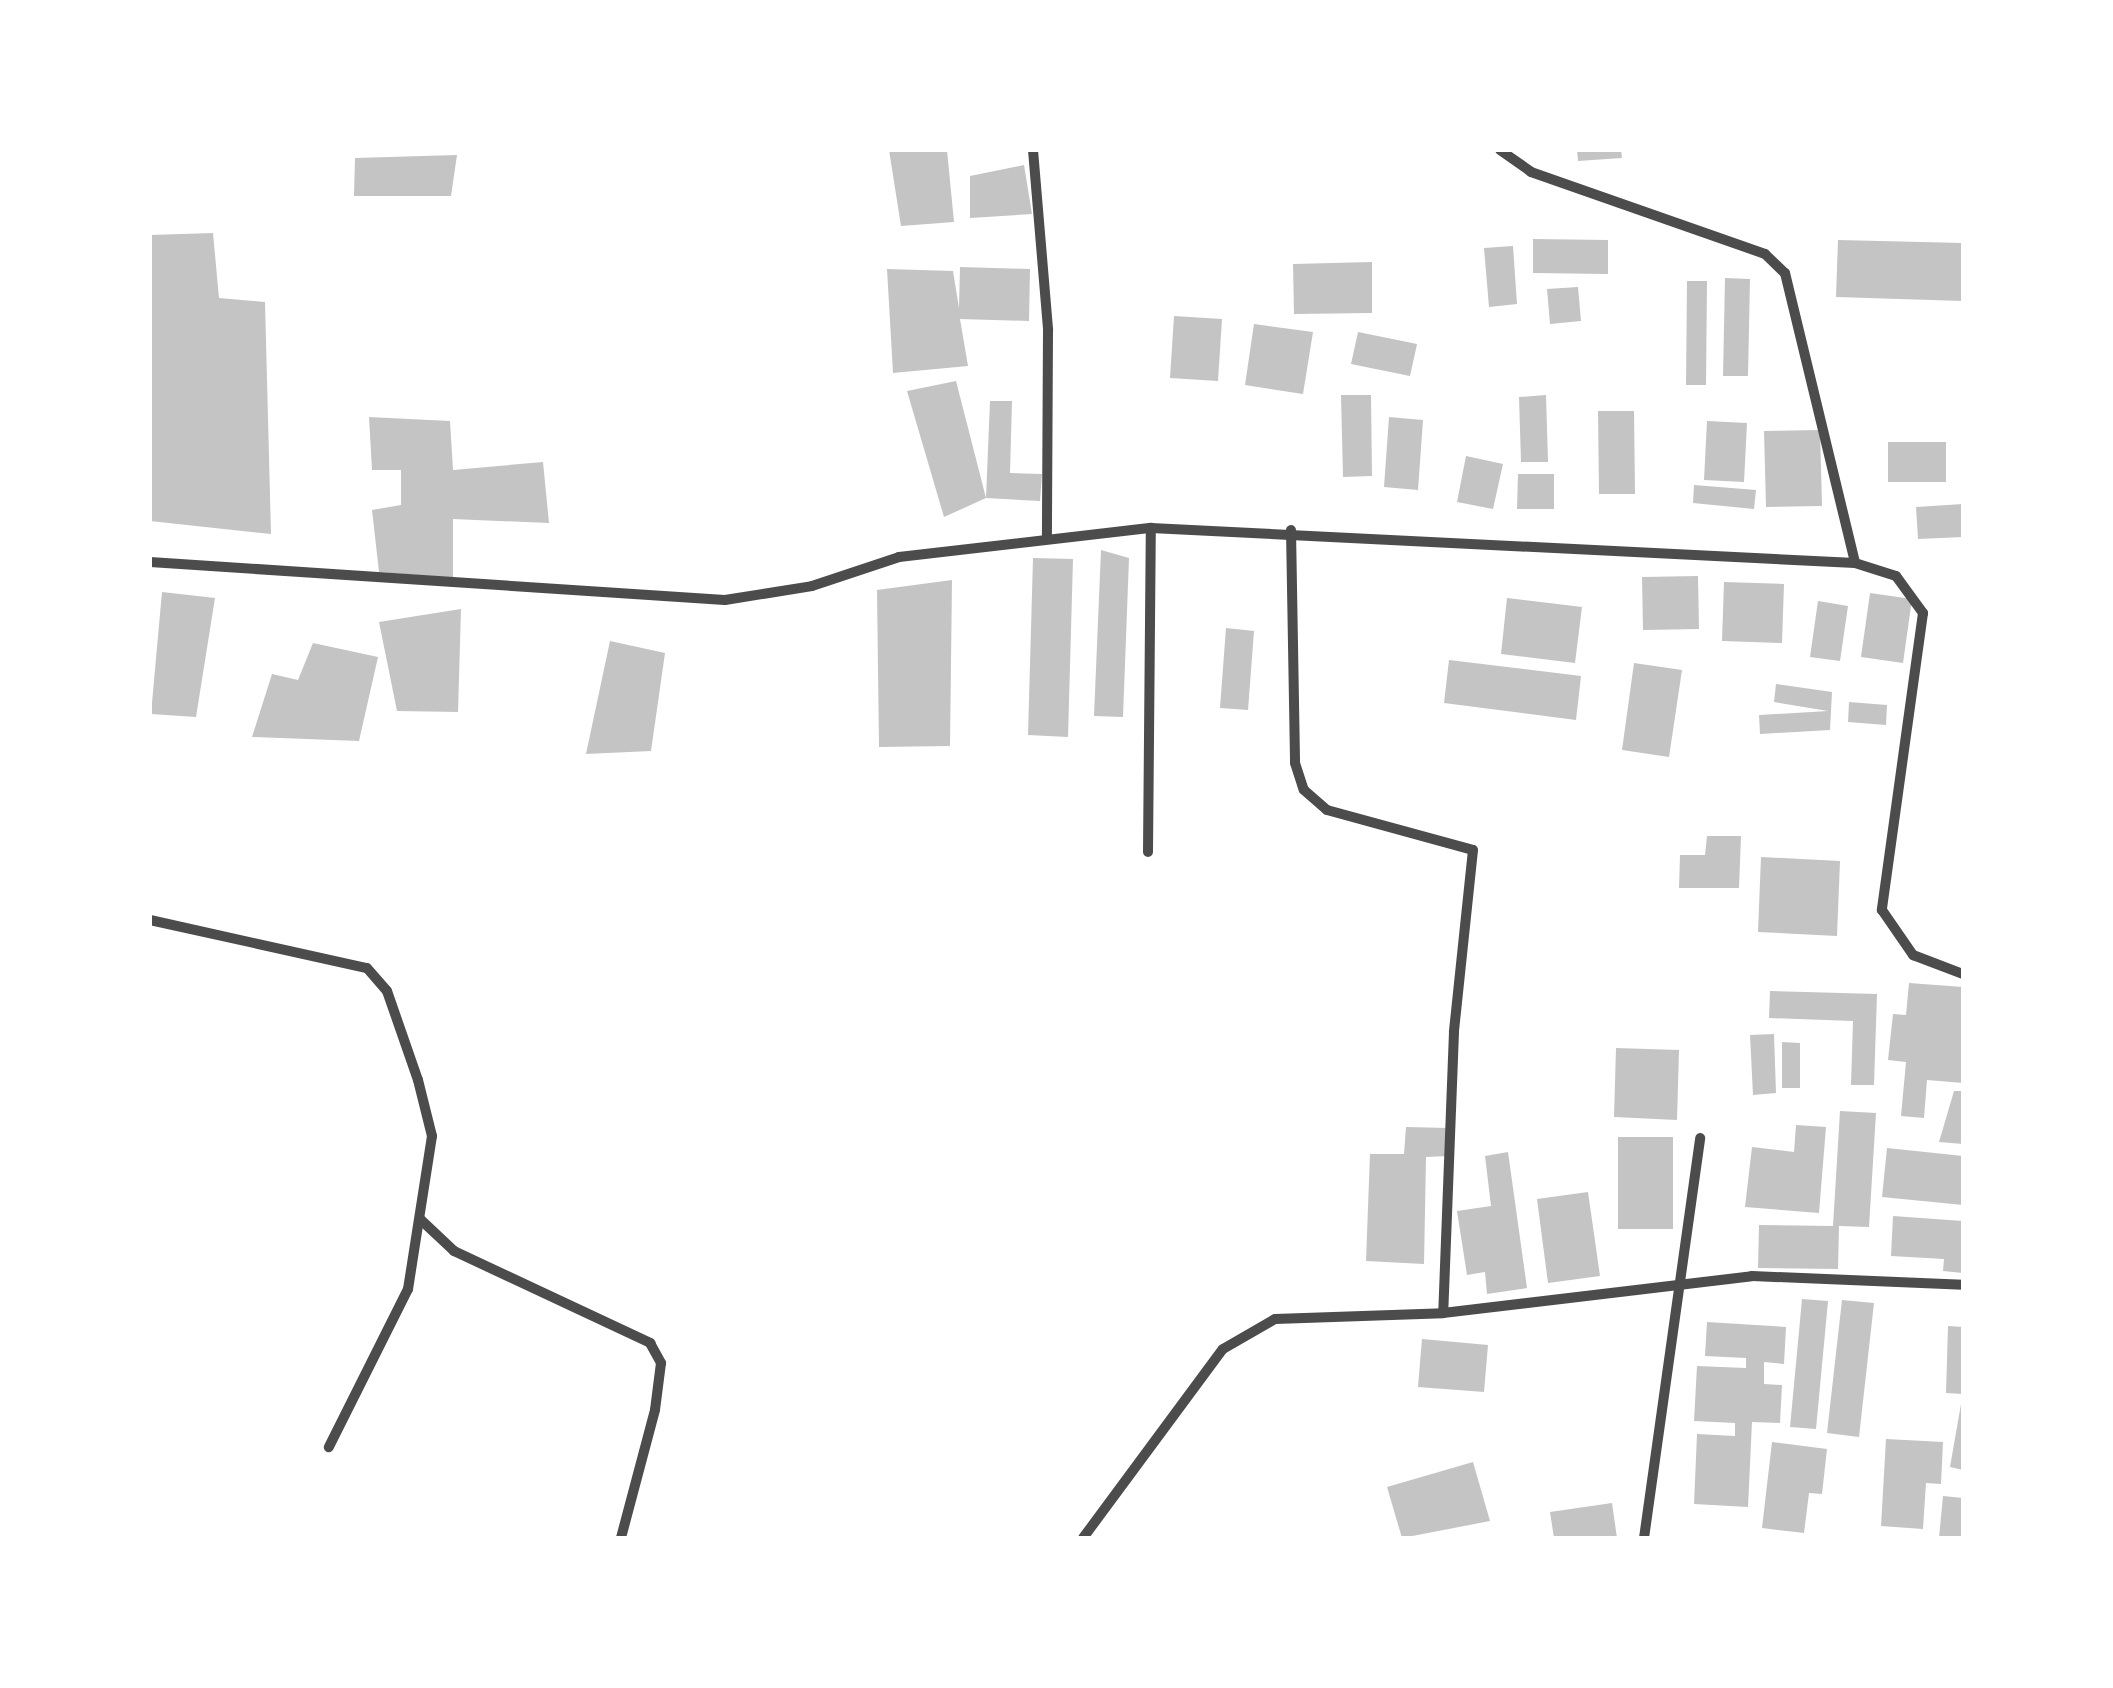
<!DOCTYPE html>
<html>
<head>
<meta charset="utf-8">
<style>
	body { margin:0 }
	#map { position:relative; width:2113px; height:1688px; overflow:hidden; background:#fff; font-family:Raleway,sans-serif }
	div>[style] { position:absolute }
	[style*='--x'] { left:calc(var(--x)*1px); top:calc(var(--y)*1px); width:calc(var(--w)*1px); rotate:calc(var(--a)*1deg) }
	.building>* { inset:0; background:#c4c4c4 }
	.minor>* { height:10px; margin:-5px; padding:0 5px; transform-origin:5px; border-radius:5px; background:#4c4c4c }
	span { translate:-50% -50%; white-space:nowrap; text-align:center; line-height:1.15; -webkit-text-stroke:10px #fff; paint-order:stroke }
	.frame { position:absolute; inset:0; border:152px solid #fff; pointer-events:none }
</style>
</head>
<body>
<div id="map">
	<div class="building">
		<i style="clip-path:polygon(889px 150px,947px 150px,954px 222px,901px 226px)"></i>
		<i style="clip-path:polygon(1577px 150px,1621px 150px,1622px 158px,1578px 161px)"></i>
		<i style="clip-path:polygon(457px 155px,451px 196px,354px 196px,355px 158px)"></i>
		<i style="clip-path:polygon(1024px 165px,1032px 214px,970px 218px,970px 176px)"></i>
		<i style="clip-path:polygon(213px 233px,219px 298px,265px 302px,271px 534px,150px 521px,150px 235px)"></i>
		<i style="clip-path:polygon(1533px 239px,1608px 240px,1608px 274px,1533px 273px)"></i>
		<i style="clip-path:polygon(1838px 240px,1963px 243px,1963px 301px,1836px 297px)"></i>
		<i style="clip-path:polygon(1513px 246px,1517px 304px,1489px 307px,1484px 248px)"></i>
		<i style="clip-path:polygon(1372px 262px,1372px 313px,1294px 314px,1293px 264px)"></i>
		<i style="clip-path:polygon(960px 267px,1030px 269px,1029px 321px,960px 319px,968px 366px,893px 373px,887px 269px,953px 271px,959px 308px)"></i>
		<i style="clip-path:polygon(1725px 278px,1750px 279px,1748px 376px,1723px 376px)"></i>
		<i style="clip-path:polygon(1687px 281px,1707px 281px,1706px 385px,1686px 385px)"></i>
		<i style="clip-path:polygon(1578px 287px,1581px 321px,1550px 324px,1547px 289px)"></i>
		<i style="clip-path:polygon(1174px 316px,1222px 319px,1218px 381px,1170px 378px)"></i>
		<i style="clip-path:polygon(1254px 324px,1313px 332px,1303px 394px,1245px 385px)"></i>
		<i style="clip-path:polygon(1358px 332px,1417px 344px,1410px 376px,1351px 364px)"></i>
		<i style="clip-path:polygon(956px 381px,986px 498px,944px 517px,907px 391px)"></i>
		<i style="clip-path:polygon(1341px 395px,1371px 395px,1372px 476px,1343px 477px)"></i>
		<i style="clip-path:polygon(1546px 395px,1548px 462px,1521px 462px,1519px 397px)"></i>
		<i style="clip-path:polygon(990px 401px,1012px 401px,1010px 473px,1042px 474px,1040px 501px,986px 498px)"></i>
		<i style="clip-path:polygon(1598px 411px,1634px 411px,1635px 494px,1599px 494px)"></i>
		<i style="clip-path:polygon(369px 417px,450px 421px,453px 470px,543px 462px,549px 523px,453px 519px,453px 578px,379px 572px,372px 510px,401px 505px,401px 470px,372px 470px)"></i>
		<i style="clip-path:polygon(1389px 417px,1423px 420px,1418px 490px,1384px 487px)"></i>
		<i style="clip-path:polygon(1707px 421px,1747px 423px,1744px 482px,1704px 480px)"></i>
		<i style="clip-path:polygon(1820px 430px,1822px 506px,1766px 507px,1764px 431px)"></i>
		<i style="clip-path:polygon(1888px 442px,1946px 442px,1946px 482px,1888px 482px)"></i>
		<i style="clip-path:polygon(1466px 456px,1503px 464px,1493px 509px,1457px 502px)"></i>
		<i style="clip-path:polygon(1518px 474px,1554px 474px,1554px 509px,1517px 509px)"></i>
		<i style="clip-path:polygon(1694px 485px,1756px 490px,1754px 509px,1693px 503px)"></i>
		<i style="clip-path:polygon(1963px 504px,1963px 537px,1918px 539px,1916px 507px)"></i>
		<i style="clip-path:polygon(1101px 550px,1129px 558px,1123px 717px,1094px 716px)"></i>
		<i style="clip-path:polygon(1033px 558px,1073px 559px,1068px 737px,1028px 735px)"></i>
		<i style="clip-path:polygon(1698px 576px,1699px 629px,1643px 630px,1642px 577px)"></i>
		<i style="clip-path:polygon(952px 580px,950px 746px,879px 747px,877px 590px)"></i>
		<i style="clip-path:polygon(1724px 582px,1784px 584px,1782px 643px,1722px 641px)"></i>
		<i style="clip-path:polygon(162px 592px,215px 598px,196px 717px,151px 714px)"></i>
		<i style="clip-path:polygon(1870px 593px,1912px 599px,1903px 663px,1861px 657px)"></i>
		<i style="clip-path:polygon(1507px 598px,1582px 607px,1575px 663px,1501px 654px)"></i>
		<i style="clip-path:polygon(1818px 601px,1848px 606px,1840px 661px,1810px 657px)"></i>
		<i style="clip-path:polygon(461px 609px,458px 712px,397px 711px,379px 622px)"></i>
		<i style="clip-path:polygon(1226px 628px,1254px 631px,1248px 710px,1220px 708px)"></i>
		<i style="clip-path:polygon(610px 641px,665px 653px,651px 751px,586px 754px)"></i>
		<i style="clip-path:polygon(313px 643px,378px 657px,359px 741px,252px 737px,272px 674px,298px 680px)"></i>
		<i style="clip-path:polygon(1449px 660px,1581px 676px,1576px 720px,1444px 703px)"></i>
		<i style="clip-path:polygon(1634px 663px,1682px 670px,1669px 757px,1622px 750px)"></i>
		<i style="clip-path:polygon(1776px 684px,1832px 692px,1830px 730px,1760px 734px,1759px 715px,1828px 711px,1774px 702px)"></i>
		<i style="clip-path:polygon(1849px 702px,1887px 705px,1886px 725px,1848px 722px)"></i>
		<i style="clip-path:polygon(1707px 836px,1741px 836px,1739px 888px,1679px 888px,1680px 855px,1705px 855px)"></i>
		<i style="clip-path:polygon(1761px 857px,1840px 861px,1837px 936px,1758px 932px)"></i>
		<i style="clip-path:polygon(1909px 983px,1963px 987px,1963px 1083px,1927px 1080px,1924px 1118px,1901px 1116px,1906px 1062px,1888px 1060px,1893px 1014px,1906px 1015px)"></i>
		<i style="clip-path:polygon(1770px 991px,1877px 994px,1874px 1085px,1851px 1085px,1853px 1021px,1769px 1018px)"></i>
		<i style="clip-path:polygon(1774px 1034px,1776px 1093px,1753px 1095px,1750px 1035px)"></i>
		<i style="clip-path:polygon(1782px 1042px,1800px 1043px,1800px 1088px,1782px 1088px)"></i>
		<i style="clip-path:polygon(1616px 1048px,1679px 1050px,1677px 1120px,1614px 1117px)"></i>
		<i style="clip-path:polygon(1954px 1091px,1963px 1091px,1963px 1144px,1939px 1142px)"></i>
		<i style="clip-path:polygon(1840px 1111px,1876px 1113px,1869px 1227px,1839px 1226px,1838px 1269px,1758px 1268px,1759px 1225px,1833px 1226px)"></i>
		<i style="clip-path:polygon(1796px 1125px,1826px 1127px,1819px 1213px,1745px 1207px,1752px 1147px,1794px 1152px)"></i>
		<i style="clip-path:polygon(1406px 1127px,1449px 1128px,1448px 1156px,1426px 1157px,1424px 1264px,1366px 1261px,1370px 1154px,1404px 1154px)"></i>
		<i style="clip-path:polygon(1618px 1137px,1673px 1137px,1673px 1229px,1618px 1229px)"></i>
		<i style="clip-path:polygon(1887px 1148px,1963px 1156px,1963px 1205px,1882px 1197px)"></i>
		<i style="clip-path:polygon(1508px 1152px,1527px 1288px,1487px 1294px,1485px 1272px,1467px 1275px,1457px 1211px,1491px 1206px,1485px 1156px)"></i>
		<i style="clip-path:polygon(1588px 1192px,1600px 1276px,1548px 1283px,1537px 1199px)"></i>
		<i style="clip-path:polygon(1893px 1216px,1963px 1221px,1963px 1273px,1943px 1271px,1944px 1259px,1891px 1256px)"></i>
		<i style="clip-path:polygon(1802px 1299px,1828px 1301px,1816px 1429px,1790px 1427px)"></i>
		<i style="clip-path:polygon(1842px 1300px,1874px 1303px,1859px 1437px,1827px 1433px)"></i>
		<i style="clip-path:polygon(1707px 1322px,1786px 1327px,1784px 1364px,1764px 1362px,1764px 1384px,1782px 1385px,1780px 1423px,1752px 1422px,1748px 1507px,1694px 1504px,1697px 1434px,1735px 1436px,1735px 1423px,1694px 1421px,1697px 1366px,1746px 1368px,1746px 1358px,1705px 1356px)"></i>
		<i style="clip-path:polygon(1948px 1326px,1963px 1327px,1963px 1394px,1946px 1393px)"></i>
		<i style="clip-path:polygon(1422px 1339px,1488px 1345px,1484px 1392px,1418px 1387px)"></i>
		<i style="clip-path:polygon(1961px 1404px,1963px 1404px,1963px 1470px,1950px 1467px)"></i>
		<i style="clip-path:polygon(1886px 1439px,1943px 1442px,1941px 1484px,1926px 1483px,1923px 1529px,1881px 1526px)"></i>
		<i style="clip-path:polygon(1772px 1442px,1827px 1449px,1822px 1494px,1809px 1493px,1804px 1533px,1762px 1528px)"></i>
		<i style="clip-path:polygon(1473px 1462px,1490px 1521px,1402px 1538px,1387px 1487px)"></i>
		<i style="clip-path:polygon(1943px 1496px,1963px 1498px,1963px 1538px,1939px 1538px)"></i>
		<i style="clip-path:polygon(1612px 1503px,1617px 1538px,1554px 1538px,1550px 1512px)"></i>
	</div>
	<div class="minor">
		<i style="--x:1033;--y:150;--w:181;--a:85.2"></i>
		<i style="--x:1048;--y:330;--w:207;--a:90.3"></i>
		<i style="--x:1500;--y:150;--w:38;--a:35"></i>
		<i style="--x:1531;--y:172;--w:248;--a:19.3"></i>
		<i style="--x:1765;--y:254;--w:28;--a:44"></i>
		<i style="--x:1785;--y:273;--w:298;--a:76.4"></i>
		<i style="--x:1855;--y:563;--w:43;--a:17.6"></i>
		<i style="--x:1896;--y:576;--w:46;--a:53.9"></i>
		<i style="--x:1923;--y:613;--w:300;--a:97.9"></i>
		<i style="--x:1882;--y:910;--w:55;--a:55.4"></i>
		<i style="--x:1913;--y:955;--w:53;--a:20.8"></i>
		<i style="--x:1291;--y:530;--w:233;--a:89"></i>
		<i style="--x:1295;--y:763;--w:28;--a:72"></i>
		<i style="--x:1304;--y:790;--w:30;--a:41"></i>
		<i style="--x:1327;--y:810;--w:151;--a:15.3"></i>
		<i style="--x:1473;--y:850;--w:183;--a:96"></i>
		<i style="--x:1454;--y:1032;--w:281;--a:92.2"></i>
		<i style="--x:150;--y:562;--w:576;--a:3.78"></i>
		<i style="--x:725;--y:600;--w:88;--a:-9.1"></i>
		<i style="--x:812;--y:586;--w:92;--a:-18.4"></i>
		<i style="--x:899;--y:557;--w:254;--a:-6.6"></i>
		<i style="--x:1151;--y:528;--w:705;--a:2.85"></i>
		<i style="--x:1148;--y:852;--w:324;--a:-89.5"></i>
		<i style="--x:150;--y:920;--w:222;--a:12.5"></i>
		<i style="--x:367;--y:968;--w:30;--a:49"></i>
		<i style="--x:387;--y:991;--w:94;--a:70.8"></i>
		<i style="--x:418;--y:1080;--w:58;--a:76"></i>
		<i style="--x:432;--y:1136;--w:155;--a:98.9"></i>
		<i style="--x:408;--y:1289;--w:177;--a:116.6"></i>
		<i style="--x:420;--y:1219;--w:47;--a:43.3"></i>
		<i style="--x:454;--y:1251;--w:217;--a:25.1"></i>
		<i style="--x:650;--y:1343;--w:23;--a:61"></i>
		<i style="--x:661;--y:1363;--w:47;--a:97.3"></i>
		<i style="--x:655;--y:1410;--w:132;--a:104.9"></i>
		<i style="--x:1083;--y:1538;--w:235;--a:-53.5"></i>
		<i style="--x:1223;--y:1349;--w:60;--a:-30"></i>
		<i style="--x:1275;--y:1319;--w:168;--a:-2"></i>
		<i style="--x:1443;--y:1313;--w:311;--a:-6.8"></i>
		<i style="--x:1752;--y:1276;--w:211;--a:2.4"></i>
		<i style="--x:1644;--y:1538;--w:404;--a:-82"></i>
	</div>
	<div class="frame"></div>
</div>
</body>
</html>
